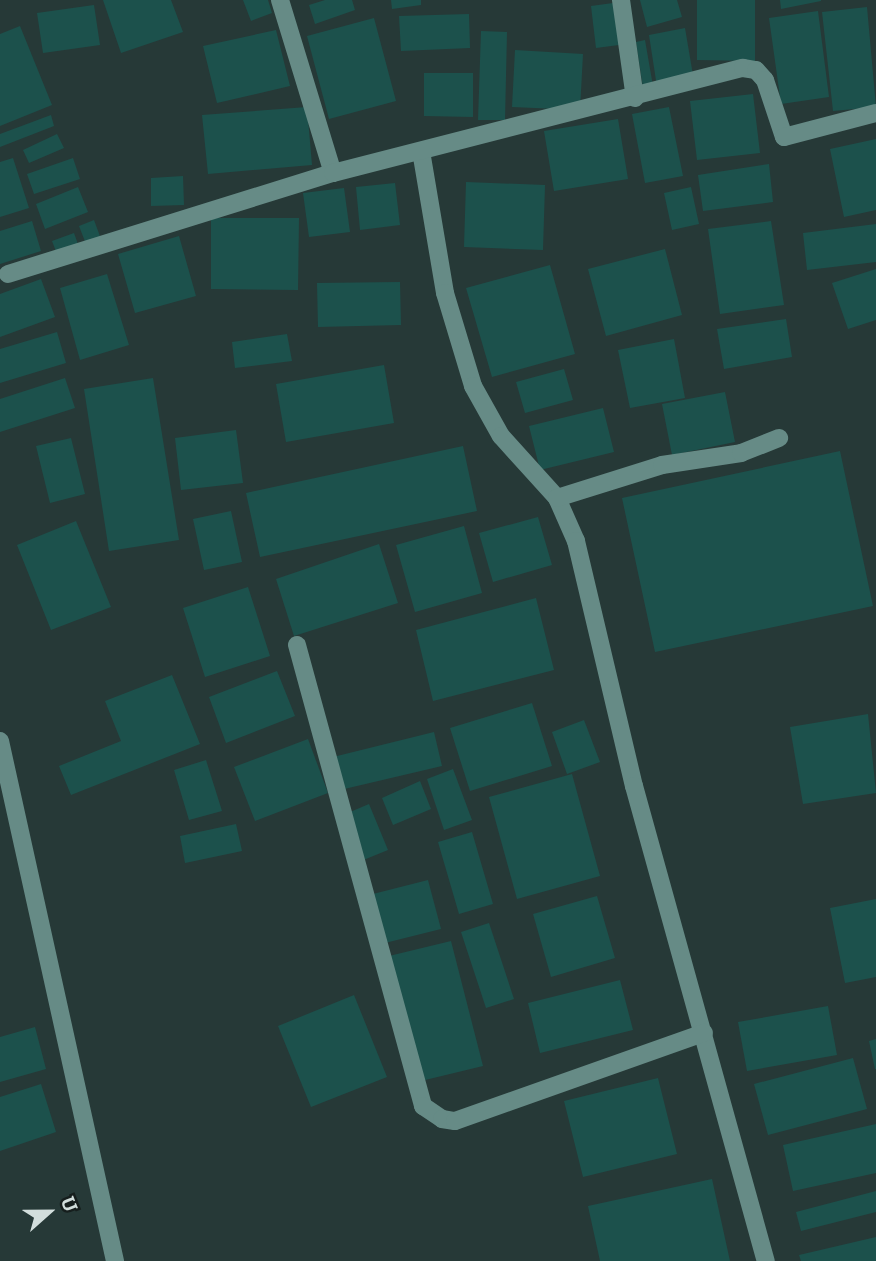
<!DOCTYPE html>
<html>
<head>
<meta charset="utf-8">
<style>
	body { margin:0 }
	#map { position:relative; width:876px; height:1261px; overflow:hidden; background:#263937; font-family:Bitter,serif }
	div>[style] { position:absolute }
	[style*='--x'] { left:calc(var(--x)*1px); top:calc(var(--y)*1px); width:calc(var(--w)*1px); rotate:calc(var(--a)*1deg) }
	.building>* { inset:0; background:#1c514c }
	.minor>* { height:18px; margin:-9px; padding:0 9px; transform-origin:9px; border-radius:9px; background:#668b86 }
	span { translate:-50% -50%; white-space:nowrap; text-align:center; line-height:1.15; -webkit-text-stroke:5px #161e1d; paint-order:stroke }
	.north { position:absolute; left:14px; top:1177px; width:70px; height:70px; -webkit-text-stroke:5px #161e1d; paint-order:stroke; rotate:69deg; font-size:19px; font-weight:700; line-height:28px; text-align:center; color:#d2dedc }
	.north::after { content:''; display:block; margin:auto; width:24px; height:32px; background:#d2dedc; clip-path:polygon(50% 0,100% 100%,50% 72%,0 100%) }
</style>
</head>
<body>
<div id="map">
	<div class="building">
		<i style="clip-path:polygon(103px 0,171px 0,183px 32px,121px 53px)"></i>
		<i style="clip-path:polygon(243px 0,268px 0,272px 13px,251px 21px)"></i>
		<i style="clip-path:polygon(325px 0,352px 0,355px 10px,315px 24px,309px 5px)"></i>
		<i style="clip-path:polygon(391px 0,421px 0,421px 5px,392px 9px)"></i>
		<i style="clip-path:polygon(640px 0,677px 0,682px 17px,647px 27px)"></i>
		<i style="clip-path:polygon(697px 0,755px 0,755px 61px,697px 60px)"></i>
		<i style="clip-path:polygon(780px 0,821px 0,821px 1px,781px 9px)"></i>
		<i style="clip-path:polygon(613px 3px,619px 45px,596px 48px,591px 6px)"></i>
		<i style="clip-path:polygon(94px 5px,100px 45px,43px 53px,37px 13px)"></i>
		<i style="clip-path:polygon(867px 7px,876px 107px,833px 111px,822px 12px)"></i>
		<i style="clip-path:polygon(818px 11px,829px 97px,781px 104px,769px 18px)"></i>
		<i style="clip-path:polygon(469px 14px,470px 48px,401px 51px,399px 16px)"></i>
		<i style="clip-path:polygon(374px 18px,396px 101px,329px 119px,307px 36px)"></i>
		<i style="clip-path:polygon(20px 26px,52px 105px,0 126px,0 34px)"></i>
		<i style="clip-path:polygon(685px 28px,694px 81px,657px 87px,649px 35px)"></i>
		<i style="clip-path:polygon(276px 30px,290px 86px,217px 103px,203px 46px)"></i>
		<i style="clip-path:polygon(481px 31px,507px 32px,505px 120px,478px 120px)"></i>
		<i style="clip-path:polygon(645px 40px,653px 86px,643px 88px,636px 42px)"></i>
		<i style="clip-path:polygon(515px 50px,583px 54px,580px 110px,512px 107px)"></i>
		<i style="clip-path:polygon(424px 73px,473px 73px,473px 117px,424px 116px)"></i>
		<i style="clip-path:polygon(753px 94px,760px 153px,697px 160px,690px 101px)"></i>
		<i style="clip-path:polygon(307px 107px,312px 165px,208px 174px,202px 115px)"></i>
		<i style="clip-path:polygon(669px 107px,683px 176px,645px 183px,632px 114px)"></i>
		<i style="clip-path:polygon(51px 115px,54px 126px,0 147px,0 134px)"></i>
		<i style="clip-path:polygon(618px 119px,628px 179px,554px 191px,544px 131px)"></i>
		<i style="clip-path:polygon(57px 134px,64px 148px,29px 163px,23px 150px)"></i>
		<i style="clip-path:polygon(876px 139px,876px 210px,844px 217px,830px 149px)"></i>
		<i style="clip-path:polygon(13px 158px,29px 208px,0 217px,0 162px)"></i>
		<i style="clip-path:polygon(73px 158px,80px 179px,34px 194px,27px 174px)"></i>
		<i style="clip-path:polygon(769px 164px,773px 202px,703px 211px,698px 175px)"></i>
		<i style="clip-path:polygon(183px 176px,184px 205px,151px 206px,151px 178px)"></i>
		<i style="clip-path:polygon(466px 182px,545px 185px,543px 250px,464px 247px)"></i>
		<i style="clip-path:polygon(395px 183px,400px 225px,360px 230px,356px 187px)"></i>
		<i style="clip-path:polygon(78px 187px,88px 212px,45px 229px,36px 204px)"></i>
		<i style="clip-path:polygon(691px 187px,699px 224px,672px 230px,664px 193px)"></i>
		<i style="clip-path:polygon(344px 188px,350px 232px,309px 237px,303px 193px)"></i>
		<i style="clip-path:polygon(211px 218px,299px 218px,298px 290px,211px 289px)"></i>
		<i style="clip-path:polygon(94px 220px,101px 239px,86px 244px,79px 226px)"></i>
		<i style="clip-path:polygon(32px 221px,41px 251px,0 264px,0 231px)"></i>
		<i style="clip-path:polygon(771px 221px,784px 305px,720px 314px,708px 229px)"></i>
		<i style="clip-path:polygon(876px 224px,876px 262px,807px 270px,803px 233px)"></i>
		<i style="clip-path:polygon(74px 233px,79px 247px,57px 254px,52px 241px)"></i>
		<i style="clip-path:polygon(179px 236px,196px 296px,135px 313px,118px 254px)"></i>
		<i style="clip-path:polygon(665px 249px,682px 315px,606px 336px,588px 269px)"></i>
		<i style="clip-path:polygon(550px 265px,575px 354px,492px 377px,466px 288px)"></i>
		<i style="clip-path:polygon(876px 269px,876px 320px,848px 329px,832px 283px)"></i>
		<i style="clip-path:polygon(107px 274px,129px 345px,80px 360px,60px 288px)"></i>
		<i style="clip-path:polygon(41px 279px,55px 317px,0 337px,0 294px)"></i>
		<i style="clip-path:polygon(400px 282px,401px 325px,318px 327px,317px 283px)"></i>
		<i style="clip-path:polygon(786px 319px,792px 357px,724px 369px,717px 329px)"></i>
		<i style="clip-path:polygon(57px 332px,66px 363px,0 383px,0 349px)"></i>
		<i style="clip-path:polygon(287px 334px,292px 361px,235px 368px,232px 342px)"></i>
		<i style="clip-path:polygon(674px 339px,685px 398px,630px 408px,618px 350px)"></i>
		<i style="clip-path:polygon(384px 365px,394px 423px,286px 442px,276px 384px)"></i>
		<i style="clip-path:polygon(564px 369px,573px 400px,525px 413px,516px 382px)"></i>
		<i style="clip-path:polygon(65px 378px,75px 408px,0 432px,0 399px)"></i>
		<i style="clip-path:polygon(153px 378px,179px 540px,109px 551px,84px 389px)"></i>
		<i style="clip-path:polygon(725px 392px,735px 442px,672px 455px,662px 404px)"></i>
		<i style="clip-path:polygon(603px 408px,614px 452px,540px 470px,529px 426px)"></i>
		<i style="clip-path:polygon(236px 430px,243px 483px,181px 490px,175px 438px)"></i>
		<i style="clip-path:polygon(71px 438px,85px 494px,50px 503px,36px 446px)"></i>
		<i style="clip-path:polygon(463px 446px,477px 511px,260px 557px,246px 493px)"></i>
		<i style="clip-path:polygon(840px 451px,873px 606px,655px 652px,622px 498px)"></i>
		<i style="clip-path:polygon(231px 511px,242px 562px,204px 570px,193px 519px)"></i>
		<i style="clip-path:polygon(538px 517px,552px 565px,493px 582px,479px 533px)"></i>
		<i style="clip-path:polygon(76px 521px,111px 607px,51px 630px,17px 545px)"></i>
		<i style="clip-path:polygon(464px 526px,482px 593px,415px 612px,396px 545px)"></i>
		<i style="clip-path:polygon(379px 544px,398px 603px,294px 636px,276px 579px)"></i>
		<i style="clip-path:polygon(248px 587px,270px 656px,205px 677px,183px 608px)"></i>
		<i style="clip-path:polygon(536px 598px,554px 670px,433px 701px,416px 630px)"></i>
		<i style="clip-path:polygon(277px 671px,295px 716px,226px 743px,209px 697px)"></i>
		<i style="clip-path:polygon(172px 675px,200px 744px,71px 795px,59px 766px,121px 741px,105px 701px)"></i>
		<i style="clip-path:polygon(532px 703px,552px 766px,470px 791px,450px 728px)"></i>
		<i style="clip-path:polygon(868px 714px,876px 793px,803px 804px,790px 727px)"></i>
		<i style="clip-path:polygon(584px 720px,600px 762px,567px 774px,552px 732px)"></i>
		<i style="clip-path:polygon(434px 732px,442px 766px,340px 790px,333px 757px)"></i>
		<i style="clip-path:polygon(308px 739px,328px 793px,255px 821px,234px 767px)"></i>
		<i style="clip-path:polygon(206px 760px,222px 811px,189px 820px,174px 770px)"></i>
		<i style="clip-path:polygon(453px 769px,472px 820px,444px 830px,427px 779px)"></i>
		<i style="clip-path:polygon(572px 774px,600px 876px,517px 899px,489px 797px)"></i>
		<i style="clip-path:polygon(420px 781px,431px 809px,393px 825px,382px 798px)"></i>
		<i style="clip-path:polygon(369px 804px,388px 850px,361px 861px,343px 815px)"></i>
		<i style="clip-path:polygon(236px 824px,242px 851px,185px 863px,180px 836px)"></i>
		<i style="clip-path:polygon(472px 832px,493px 904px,459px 914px,438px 842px)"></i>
		<i style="clip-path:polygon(428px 880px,441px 929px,381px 944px,369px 895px)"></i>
		<i style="clip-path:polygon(597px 896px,615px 958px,551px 977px,533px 914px)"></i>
		<i style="clip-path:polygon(876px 899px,876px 977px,845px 983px,830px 908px)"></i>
		<i style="clip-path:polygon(489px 923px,514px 999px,486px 1008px,461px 932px)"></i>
		<i style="clip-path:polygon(451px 941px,483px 1066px,421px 1081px,389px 956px)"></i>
		<i style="clip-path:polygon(620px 980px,633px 1030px,540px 1053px,528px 1003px)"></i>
		<i style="clip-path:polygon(354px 995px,387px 1077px,311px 1107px,278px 1026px)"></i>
		<i style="clip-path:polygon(828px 1006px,837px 1055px,747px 1071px,738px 1022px)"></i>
		<i style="clip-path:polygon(35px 1027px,46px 1069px,0 1082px,0 1037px)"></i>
		<i style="clip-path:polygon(876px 1039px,876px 1069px,875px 1069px,869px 1041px)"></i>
		<i style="clip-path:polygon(853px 1058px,867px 1109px,768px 1135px,754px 1084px)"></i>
		<i style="clip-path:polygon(658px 1078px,677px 1154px,583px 1177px,564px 1101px)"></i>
		<i style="clip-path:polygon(41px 1084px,56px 1132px,0 1151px,0 1097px)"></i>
		<i style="clip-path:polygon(876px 1124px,876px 1173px,793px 1191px,783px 1145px)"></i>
		<i style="clip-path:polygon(712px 1179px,730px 1261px,600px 1261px,588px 1206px)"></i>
		<i style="clip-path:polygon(876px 1191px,876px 1212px,801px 1231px,796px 1212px)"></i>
		<i style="clip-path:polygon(876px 1237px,876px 1261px,801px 1261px,799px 1255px)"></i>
	</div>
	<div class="minor">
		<i style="--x:280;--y:0;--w:181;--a:73"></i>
		<i style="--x:621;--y:0;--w:99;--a:81.9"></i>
		<i style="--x:421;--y:151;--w:144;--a:80.4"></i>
		<i style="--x:445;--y:293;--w:97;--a:73.2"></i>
		<i style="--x:473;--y:386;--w:57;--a:60.8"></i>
		<i style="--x:501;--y:436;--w:84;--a:47.9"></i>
		<i style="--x:557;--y:498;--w:47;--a:66.2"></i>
		<i style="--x:576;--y:541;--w:252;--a:76.7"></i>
		<i style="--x:634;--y:786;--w:493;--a:74.5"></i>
		<i style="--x:8;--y:274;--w:340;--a:-17.3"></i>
		<i style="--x:333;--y:173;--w:423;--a:-14.4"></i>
		<i style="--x:743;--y:68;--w:13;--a:9"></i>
		<i style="--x:756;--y:70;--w:13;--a:48"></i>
		<i style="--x:765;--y:80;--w:60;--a:71.6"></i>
		<i style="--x:784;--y:137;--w:95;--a:-14.6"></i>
		<i style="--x:557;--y:498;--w:110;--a:-17.4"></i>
		<i style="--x:662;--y:465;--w:80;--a:-8.6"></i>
		<i style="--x:741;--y:453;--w:41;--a:-21.5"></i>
		<i style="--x:297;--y:645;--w:478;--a:74.7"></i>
		<i style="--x:423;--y:1106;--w:23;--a:34"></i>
		<i style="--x:442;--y:1119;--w:13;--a:9"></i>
		<i style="--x:455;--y:1121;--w:264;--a:-19.5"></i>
		<i style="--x:0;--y:741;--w:533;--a:77.53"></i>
	</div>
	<div class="north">U</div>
</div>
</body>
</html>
